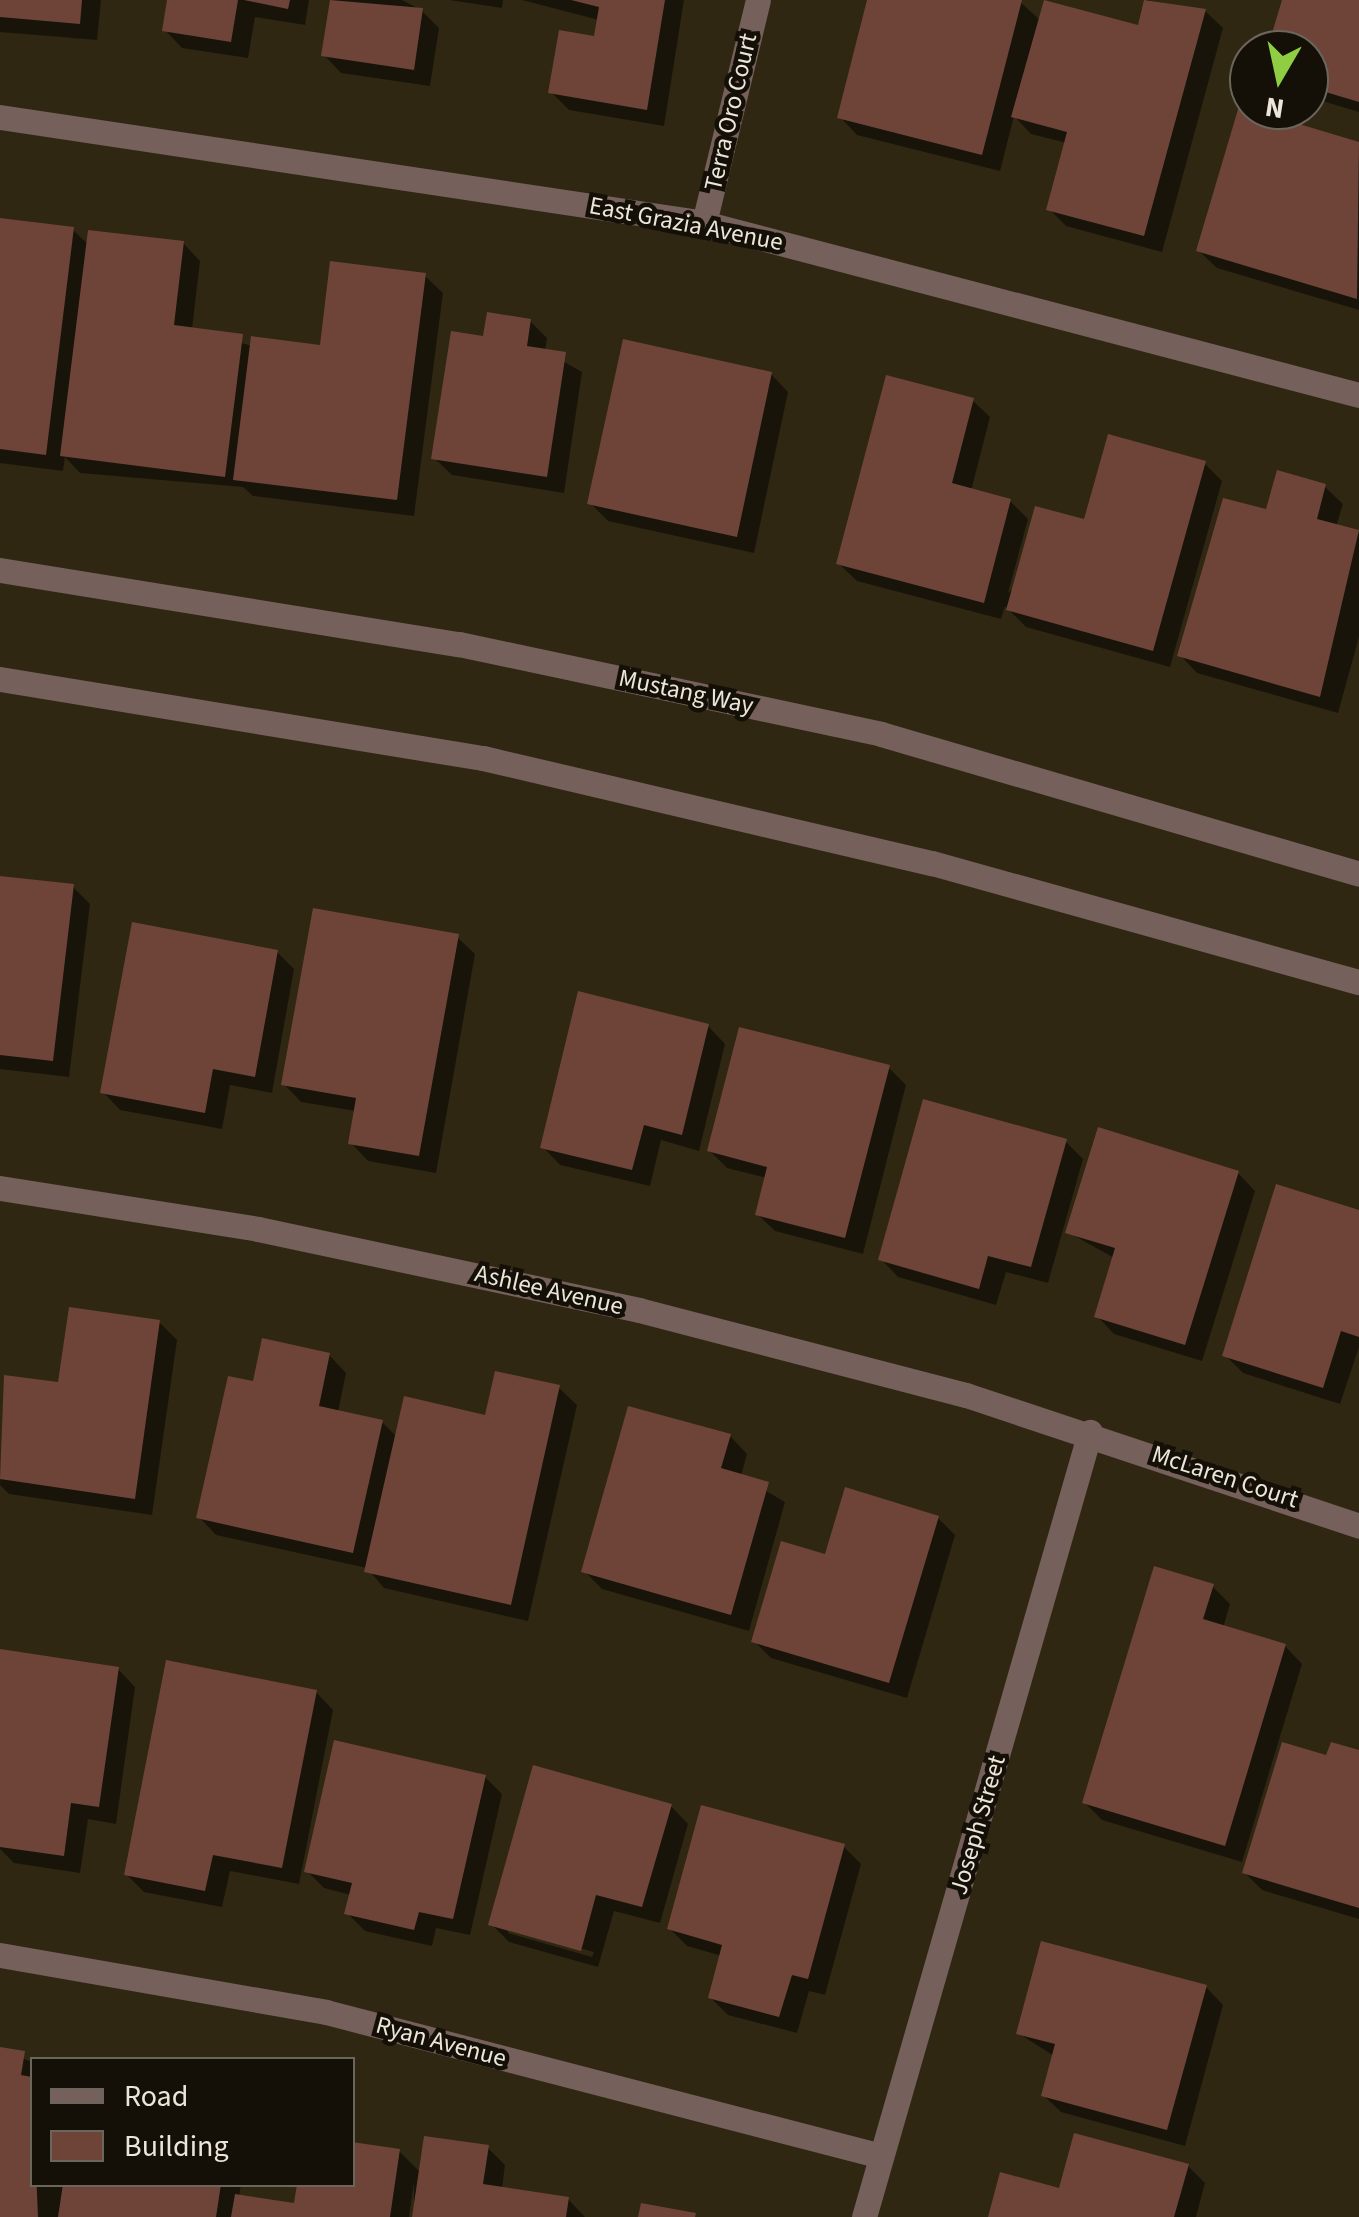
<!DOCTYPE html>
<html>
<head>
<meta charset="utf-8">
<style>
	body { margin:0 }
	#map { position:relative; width:1359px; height:2217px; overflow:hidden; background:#2f2712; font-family:"Source Sans 3",sans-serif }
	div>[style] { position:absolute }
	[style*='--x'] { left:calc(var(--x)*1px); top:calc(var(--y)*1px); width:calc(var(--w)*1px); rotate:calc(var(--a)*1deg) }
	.shadow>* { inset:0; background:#0007 }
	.building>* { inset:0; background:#6e4439 }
	.minor>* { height:25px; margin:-12.5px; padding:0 12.5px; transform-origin:12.5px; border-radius:12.5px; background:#75605b }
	span { translate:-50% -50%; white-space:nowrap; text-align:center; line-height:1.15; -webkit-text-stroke:9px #141008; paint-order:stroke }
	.street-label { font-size:25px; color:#ece6da }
	.legend { position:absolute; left:30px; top:2057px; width:325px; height:130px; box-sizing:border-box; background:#141008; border:2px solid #6a665c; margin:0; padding:12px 18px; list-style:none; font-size:30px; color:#ece6da }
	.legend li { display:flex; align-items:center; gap:20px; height:50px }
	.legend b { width:50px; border:2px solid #6a665c }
	.north { position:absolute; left:1229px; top:30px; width:100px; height:100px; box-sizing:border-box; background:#141008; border:2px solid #6a665c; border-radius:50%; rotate:189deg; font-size:28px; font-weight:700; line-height:40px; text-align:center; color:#ece6da }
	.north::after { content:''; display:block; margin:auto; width:35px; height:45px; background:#8fcd42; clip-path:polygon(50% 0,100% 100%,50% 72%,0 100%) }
</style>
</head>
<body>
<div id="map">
	<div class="shadow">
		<i style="clip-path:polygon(0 0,101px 0,97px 40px,0 32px)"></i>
		<i style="clip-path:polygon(169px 0,309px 0,305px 25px,255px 17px,248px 58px,182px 48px,165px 30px)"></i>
		<i style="clip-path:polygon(332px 0,402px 0,421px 10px,439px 28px,430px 86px,341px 73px,324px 55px)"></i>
		<i style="clip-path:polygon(449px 0,503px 0,502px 8px)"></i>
		<i style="clip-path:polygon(522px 0,684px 0,664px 126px,569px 110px,551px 92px,596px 39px,599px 20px)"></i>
		<i style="clip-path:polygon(869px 0,1018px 0,1041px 21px,1139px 28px,1147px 0,1205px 11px,1223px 28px,1162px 252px,1066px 226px,1049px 209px,1067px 143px,1031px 134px,1014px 116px,1000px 171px,857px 135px,840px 117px)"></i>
		<i style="clip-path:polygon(1285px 0,1359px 0,1359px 112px,1309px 97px,1309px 50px,1269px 50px)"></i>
		<i style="clip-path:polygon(1241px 109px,1359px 145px,1359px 310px,1217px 268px,1199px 251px)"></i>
		<i style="clip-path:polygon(0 221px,73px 230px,89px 245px,183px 243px,200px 261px,192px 329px,252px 346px,322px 348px,425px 276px,443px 293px,414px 516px,253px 496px,243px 487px,80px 473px,65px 457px,63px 471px,0 463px)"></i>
		<i style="clip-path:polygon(530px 321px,547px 338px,545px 351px,582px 372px,564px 493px,452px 475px,434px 458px,485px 339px)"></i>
		<i style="clip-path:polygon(771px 374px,788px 392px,754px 553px,608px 521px,590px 503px)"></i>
		<i style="clip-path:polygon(972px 400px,990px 417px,971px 491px,1010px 501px,1028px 519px,1008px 593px,1085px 522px,1204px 463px,1222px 481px,1170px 667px,1026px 627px,1005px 606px,1001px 619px,857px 581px,839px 564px)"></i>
		<i style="clip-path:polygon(1325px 487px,1343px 504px,1336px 527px,1359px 533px,1359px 637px,1338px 713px,1197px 673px,1180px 655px,1267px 512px)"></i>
		<i style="clip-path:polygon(0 878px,73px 887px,90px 904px,69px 1077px,0 1069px)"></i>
		<i style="clip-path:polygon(457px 937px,475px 954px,436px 1173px,368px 1161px,351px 1143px,356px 1111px,301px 1102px,284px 1084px)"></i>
		<i style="clip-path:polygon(277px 952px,294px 969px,272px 1093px,230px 1085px,222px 1129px,120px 1110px,103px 1092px)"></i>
		<i style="clip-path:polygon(708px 1026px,725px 1044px,699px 1151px,661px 1140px,650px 1186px,560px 1165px,543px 1147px)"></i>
		<i style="clip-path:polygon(889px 1068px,906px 1085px,863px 1254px,775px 1231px,757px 1214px,767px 1178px,727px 1168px,710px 1151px)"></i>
		<i style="clip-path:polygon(1065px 1141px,1083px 1159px,1048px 1283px,1006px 1272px,996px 1305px,898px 1277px,881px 1259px)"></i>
		<i style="clip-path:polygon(1238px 1173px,1255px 1191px,1202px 1361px,1114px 1334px,1097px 1316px,1114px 1258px,1068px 1232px)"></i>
		<i style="clip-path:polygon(1359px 1213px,1359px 1347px,1340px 1404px,1243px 1373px,1225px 1355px)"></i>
		<i style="clip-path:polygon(159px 1322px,177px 1340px,152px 1515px,9px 1494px,0 1485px,6px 1377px,60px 1385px)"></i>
		<i style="clip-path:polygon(329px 1355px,346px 1373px,338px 1412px,382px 1422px,397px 1437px,487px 1418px,559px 1388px,577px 1405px,528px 1621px,384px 1588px,367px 1568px,216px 1535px,199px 1517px,255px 1384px)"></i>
		<i style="clip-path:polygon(730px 1436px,747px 1454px,741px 1476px,785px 1502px,749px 1631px,602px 1589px,584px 1571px)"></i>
		<i style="clip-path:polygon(938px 1518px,955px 1535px,907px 1698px,771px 1658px,754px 1641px,827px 1557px)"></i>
		<i style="clip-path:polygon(1212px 1586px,1230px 1604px,1223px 1628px,1285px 1646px,1302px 1664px,1242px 1862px,1102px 1820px,1085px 1803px)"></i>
		<i style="clip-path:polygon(0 1652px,118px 1669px,135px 1687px,116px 1824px,88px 1819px,80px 1873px,14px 1863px,0 1849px)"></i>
		<i style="clip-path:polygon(316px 1692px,333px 1710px,299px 1884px,230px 1871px,222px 1907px,144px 1892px,126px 1874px)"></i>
		<i style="clip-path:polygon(1359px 1753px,1359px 1919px,1262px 1890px,1245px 1873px,1328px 1758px)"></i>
		<i style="clip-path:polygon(485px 1777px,502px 1794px,470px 1935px,436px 1928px,432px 1946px,365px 1931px,347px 1913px,351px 1895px,324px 1888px,307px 1871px)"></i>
		<i style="clip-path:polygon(evenodd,671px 1806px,688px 1824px,660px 1923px,614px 1911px,598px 1967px,509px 1942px,491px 1924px,671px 1806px,508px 1928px,594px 1952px,592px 1957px,508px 1933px,508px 1928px)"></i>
		<i style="clip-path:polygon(843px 1846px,861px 1864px,825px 1995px,809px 1991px,797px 2033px,728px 2015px,710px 1997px,722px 1956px,687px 1946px,669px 1928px)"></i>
		<i style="clip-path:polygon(1206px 1987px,1223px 2005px,1185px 2146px,1061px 2112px,1043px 2095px,1054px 2056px,1018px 2033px)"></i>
		<i style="clip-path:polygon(0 2049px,32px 2062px,32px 2184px,241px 2184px,239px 2197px,296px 2205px,352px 2184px,399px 2151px,421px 2173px,488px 2148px,505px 2165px,502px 2189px,568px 2199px,585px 2217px,414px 2217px,414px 2182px,409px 2217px,0 2217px)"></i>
		<i style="clip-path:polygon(1188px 2166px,1205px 2183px,1196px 2217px,990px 2217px,1061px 2191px)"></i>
	</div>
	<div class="building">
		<i style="clip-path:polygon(0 0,82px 0,80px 24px,0 17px)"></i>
		<i style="clip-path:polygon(167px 0,238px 0,231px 42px,162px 31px)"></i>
		<i style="clip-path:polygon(244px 0,290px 0,288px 9px)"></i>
		<i style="clip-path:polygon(330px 0,423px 8px,414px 70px,321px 56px)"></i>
		<i style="clip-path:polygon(571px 0,665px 0,647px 110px,548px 93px,559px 30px,594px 36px,599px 7px)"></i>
		<i style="clip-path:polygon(867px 0,1022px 0,982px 155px,837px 118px)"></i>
		<i style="clip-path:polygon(1044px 0,1138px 25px,1144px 0,1206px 9px,1144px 236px,1046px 210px,1067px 132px,1011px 117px)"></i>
		<i style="clip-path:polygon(1282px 0,1359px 0,1359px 102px,1309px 87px,1309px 50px,1267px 50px)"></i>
		<i style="clip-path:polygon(1239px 106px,1359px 142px,1357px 299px,1196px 251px)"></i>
		<i style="clip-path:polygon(0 218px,74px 227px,46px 455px,0 449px)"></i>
		<i style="clip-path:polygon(88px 230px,184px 241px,174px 325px,243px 334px,225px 477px,60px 456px)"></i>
		<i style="clip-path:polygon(330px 261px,426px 273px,397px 500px,233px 480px,251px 336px,320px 345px)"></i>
		<i style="clip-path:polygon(487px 312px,531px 319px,527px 346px,566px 352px,547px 477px,431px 459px,451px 331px,483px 336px)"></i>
		<i style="clip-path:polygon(623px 339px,772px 372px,737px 537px,587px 504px)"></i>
		<i style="clip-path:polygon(886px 375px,974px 398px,952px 483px,1011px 499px,984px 603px,836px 564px)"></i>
		<i style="clip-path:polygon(1108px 434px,1206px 461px,1153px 651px,1006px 610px,1035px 506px,1084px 519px)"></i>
		<i style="clip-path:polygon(1277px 470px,1326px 484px,1317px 519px,1359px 530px,1320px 697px,1177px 656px,1223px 498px,1266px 509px)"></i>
		<i style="clip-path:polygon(0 876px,74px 884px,53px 1061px,0 1055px)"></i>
		<i style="clip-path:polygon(313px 908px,459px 934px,419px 1156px,348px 1144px,356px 1098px,281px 1085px)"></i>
		<i style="clip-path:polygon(132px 922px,278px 950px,255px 1077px,213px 1069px,205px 1113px,100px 1093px)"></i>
		<i style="clip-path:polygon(578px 991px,709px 1024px,682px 1135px,644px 1125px,632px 1170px,540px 1148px)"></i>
		<i style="clip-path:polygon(739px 1027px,890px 1065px,845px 1238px,755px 1215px,767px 1167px,707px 1151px)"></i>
		<i style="clip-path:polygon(923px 1099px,1067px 1139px,1031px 1267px,988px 1256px,979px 1289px,878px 1260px)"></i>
		<i style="clip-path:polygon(1098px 1127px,1239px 1171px,1185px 1345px,1094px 1317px,1115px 1248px,1065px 1233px)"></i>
		<i style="clip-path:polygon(1276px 1184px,1359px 1210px,1359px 1337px,1341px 1331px,1323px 1388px,1222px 1356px)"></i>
		<i style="clip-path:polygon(69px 1307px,160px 1320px,135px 1499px,0 1479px,4px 1375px,58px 1382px)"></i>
		<i style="clip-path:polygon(262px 1338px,330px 1353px,319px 1406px,383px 1420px,353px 1553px,196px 1518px,228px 1376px,253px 1381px)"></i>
		<i style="clip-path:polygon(495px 1371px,560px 1385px,511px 1605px,364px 1572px,404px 1396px,485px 1415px)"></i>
		<i style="clip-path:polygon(628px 1406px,731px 1434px,721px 1468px,769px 1482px,731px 1615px,581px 1572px)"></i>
		<i style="clip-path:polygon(845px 1487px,939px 1516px,889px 1683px,751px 1642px,781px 1541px,825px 1554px)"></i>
		<i style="clip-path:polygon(1154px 1566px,1214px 1584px,1203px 1619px,1286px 1644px,1225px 1846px,1082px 1803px)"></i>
		<i style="clip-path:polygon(0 1649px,119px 1667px,99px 1807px,71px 1803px,64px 1856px,0 1847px)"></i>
		<i style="clip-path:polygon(166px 1660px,317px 1690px,282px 1868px,213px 1855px,205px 1891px,124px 1875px)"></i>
		<i style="clip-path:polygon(334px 1740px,486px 1775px,453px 1919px,419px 1912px,414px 1930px,344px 1914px,352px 1883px,304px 1872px)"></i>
		<i style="clip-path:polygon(1282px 1742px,1326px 1755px,1331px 1742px,1359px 1750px,1359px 1908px,1242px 1873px)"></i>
		<i style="clip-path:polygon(533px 1765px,672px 1804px,642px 1907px,596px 1895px,581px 1951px,488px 1925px)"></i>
		<i style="clip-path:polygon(701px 1805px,845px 1844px,808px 1979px,792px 1975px,779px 2017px,708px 1998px,722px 1945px,667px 1929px)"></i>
		<i style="clip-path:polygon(1041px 1941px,1207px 1985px,1167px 2130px,1041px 2096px,1055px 2044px,1016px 2034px)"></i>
		<i style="clip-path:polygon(0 2047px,25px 2051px,21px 2075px,32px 2077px,38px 2217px,0 2217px)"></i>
		<i style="clip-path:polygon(1074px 2133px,1189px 2164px,1174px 2217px,988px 2217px,1000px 2172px,1059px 2188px)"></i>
		<i style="clip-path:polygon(424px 2136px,489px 2145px,483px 2184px,569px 2197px,566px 2217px,412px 2217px)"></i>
		<i style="clip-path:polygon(352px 2142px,400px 2149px,390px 2217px,231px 2217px,235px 2194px,294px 2203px,297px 2184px,352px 2184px)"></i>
		<i style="clip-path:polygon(63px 2184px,221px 2184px,216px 2217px,58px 2217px)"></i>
		<i style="clip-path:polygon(641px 2203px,696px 2213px,695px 2217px,638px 2217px)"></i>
	</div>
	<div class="minor">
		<i style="--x:0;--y:117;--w:712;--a:8.56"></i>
		<i style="--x:704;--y:223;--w:677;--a:14.71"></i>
		<i style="--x:704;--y:223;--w:229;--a:-76.4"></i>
		<i style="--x:0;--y:570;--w:465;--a:9.2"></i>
		<i style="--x:459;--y:644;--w:431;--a:12"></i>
		<i style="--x:881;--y:734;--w:498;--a:16.3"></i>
		<i style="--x:0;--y:679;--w:489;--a:9.3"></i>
		<i style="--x:483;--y:758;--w:461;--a:13.2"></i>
		<i style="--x:932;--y:863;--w:443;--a:15.6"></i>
		<i style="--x:0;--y:1188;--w:261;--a:9"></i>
		<i style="--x:258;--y:1229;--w:390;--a:12"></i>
		<i style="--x:639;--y:1310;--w:338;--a:14.6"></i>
		<i style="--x:966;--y:1395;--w:414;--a:18.4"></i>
		<i style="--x:0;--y:1955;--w:331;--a:9.9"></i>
		<i style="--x:326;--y:2012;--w:569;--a:14.55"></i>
		<i style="--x:864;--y:2217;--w:817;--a:-73.94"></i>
	</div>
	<div class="street-label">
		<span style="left:731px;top:112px;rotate:-77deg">Terra Oro Court</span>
		<span style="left:686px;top:224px;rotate:11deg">East Grazia Avenue</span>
		<span style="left:686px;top:692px;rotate:12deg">Mustang Way</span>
		<span style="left:549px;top:1290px;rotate:13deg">Ashlee Avenue</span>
		<span style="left:1225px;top:1477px;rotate:18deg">McLaren Court</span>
		<span style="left:978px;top:1825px;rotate:-74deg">Joseph Street</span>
		<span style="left:441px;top:2042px;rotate:15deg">Ryan Avenue</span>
	</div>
	<ul class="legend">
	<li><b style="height:12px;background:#75605b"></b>Road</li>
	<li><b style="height:28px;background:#6e4439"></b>Building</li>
	</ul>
	<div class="north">N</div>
</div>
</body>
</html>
